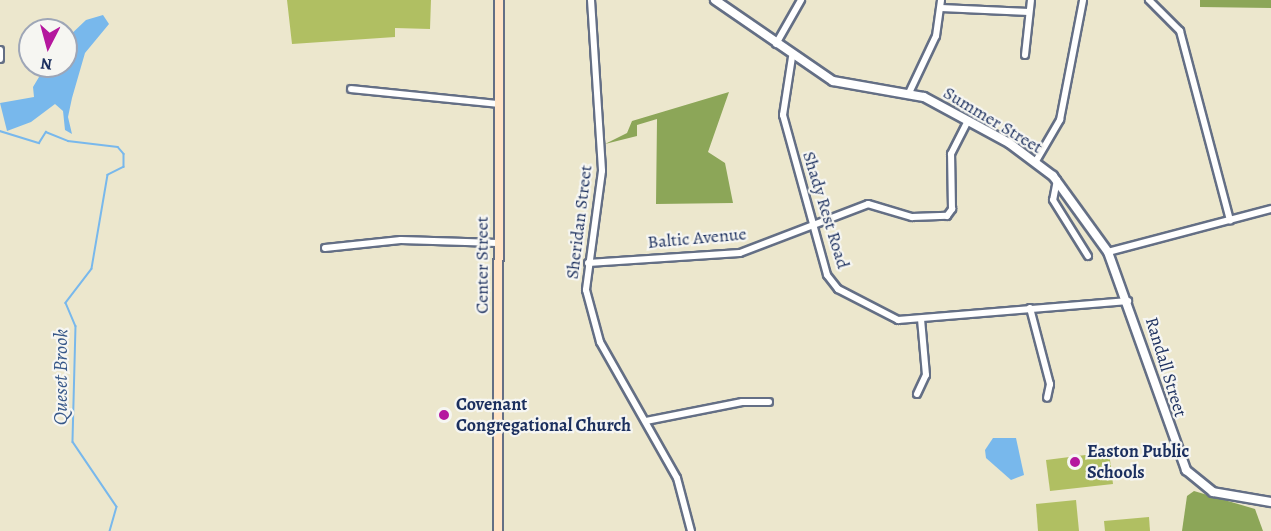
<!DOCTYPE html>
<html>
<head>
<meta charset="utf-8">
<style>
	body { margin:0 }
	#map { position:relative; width:1271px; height:531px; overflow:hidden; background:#ece7cd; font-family:Alegreya,serif }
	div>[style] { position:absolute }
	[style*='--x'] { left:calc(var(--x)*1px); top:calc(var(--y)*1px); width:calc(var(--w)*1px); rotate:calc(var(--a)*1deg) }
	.green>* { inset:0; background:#b0bf62 }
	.forest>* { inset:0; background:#8ca658 }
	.water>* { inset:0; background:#78b8ec }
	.stream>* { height:1.5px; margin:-0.75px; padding:0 0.75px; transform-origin:0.75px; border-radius:0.75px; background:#78b8ec }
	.roads { filter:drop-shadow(2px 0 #646f85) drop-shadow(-2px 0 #646f85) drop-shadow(0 2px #646f85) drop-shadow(0 -2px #646f85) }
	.minor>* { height:6px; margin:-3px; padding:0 3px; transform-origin:3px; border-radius:3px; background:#fff }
	.tertiary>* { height:8px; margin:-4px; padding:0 4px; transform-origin:4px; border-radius:4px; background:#fff }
	.secondary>* { height:8px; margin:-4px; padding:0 4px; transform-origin:4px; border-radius:4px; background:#ffe4c6 }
	.dots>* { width:16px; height:16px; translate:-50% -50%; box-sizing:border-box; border:3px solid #f6f6f2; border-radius:50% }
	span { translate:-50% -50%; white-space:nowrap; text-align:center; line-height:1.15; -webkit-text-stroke:4.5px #f6f6f2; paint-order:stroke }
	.street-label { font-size:18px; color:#1b2f5e }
	.poi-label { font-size:18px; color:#1b2f5e; font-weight:700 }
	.left { translate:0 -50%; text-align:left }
	.water-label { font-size:20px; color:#375889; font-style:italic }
	.north { position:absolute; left:18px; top:18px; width:60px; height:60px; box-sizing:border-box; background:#f6f6f2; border:2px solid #9ea6b7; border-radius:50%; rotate:186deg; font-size:16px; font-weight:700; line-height:24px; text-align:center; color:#1b2f5e }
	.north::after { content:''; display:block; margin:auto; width:21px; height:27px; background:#b5179e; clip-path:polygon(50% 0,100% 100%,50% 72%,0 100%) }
</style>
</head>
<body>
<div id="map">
	<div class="green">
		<i style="clip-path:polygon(287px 0,431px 0,430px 29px,395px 28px,395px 37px,292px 44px)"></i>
		<i style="clip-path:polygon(1109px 452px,1113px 484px,1050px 491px,1046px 460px)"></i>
		<i style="clip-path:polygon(1076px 500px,1079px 531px,1038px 531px,1036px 504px)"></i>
		<i style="clip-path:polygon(1149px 517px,1150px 531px,1105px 531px,1104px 521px)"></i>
	</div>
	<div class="forest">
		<i style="clip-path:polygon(1200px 0,1271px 0,1271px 8px,1200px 7px)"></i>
		<i style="clip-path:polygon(729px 92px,708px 152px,725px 163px,733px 203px,656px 204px,657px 119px,637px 125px,637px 136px,605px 144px,627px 133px,632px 121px)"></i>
		<i style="clip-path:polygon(1194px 491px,1255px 509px,1263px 531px,1182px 531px,1187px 496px)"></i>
	</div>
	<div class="water">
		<i style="clip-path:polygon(103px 15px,109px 24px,85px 53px,72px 98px,68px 117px,72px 134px,65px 130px,63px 111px,55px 104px,31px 122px,7px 131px,0 103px,34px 97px,33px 87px,45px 67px,66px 66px,66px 39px,86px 20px)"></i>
		<i style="clip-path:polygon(1016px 438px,1024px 475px,1011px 480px,986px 458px,985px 450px,993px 438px)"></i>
	</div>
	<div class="stream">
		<i style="--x:0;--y:131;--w:41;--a:17.1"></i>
		<i style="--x:39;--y:143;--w:13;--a:-58"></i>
		<i style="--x:46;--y:132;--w:24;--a:22"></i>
		<i style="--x:68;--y:141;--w:50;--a:6.8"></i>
		<i style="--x:118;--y:147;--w:9;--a:49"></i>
		<i style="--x:124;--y:154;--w:13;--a:90"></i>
		<i style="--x:124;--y:167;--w:18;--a:153"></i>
		<i style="--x:108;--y:175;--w:95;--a:99.7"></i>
		<i style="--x:92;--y:269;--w:43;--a:127.4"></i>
		<i style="--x:66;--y:303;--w:25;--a:67"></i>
		<i style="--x:76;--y:326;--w:116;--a:91.5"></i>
		<i style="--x:73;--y:442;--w:78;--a:55.9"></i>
		<i style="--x:117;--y:507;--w:25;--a:106"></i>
	</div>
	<div class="roads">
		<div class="minor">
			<i style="--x:591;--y:0;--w:171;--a:86.3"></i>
			<i style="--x:602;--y:171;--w:120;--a:97.7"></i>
			<i style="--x:586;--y:290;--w:54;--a:74.9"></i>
			<i style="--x:600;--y:342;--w:156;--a:60.5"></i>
			<i style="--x:677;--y:478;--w:55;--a:75.2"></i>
			<i style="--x:1149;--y:0;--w:44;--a:45"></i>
			<i style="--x:1180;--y:31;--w:196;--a:75.2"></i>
			<i style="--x:941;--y:8;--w:88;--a:2.6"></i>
			<i style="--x:776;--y:44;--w:51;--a:-60.4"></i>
			<i style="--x:0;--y:50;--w:9;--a:90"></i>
			<i style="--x:1025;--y:55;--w:55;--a:-83.8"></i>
			<i style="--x:792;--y:57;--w:59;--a:98.8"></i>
			<i style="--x:783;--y:115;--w:166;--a:74.6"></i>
			<i style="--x:827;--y:275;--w:18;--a:52"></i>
			<i style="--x:838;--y:289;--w:68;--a:27.3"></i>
			<i style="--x:898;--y:320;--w:231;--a:-4.7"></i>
			<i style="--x:351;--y:89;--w:149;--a:5.8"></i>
			<i style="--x:909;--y:93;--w:63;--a:-64.7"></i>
			<i style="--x:936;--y:36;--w:36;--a:-82"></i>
			<i style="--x:1036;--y:161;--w:48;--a:-59.7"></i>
			<i style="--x:1060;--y:120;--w:122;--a:-79.1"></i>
			<i style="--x:1057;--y:180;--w:20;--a:101"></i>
			<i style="--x:1053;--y:200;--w:66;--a:58"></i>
			<i style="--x:325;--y:248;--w:76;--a:-6"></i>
			<i style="--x:401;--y:240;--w:97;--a:1.8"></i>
			<i style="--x:1108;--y:252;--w:169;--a:-14.8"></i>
			<i style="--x:588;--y:263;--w:152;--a:-3.8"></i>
			<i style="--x:740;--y:253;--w:137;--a:-20.9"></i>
			<i style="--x:868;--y:204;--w:46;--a:16.5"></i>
			<i style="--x:912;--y:217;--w:35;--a:-2"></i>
			<i style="--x:947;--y:216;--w:9;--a:-54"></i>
			<i style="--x:952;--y:209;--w:55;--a:-91"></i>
			<i style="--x:951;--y:154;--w:38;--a:-63"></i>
			<i style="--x:1030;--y:308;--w:79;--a:75.3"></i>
			<i style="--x:1050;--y:384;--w:14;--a:102"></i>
			<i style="--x:917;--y:394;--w:21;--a:-65"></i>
			<i style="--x:926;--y:375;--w:56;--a:-95.1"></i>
			<i style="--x:646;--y:421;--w:98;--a:-11.2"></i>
			<i style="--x:742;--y:402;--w:27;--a:0"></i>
		</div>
		<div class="tertiary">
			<i style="--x:715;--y:0;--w:143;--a:34.5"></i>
			<i style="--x:833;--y:81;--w:92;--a:10"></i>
			<i style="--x:924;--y:97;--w:97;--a:28.4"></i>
			<i style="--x:1009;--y:143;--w:55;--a:36.9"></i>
			<i style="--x:1053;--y:176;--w:94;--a:54.1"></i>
			<i style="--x:1108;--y:252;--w:232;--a:70.3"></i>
			<i style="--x:1186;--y:470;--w:35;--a:39"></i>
			<i style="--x:1213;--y:492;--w:59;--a:9.8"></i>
		</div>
		<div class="secondary">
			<i style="--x:498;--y:531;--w:531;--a:-89.89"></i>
		</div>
	</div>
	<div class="dots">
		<i style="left:444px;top:415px;background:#b5179e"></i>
		<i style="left:1075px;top:462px;background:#b5179e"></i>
	</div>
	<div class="street-label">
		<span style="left:993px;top:120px;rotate:31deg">Summer Street</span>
		<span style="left:826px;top:210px;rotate:73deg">Shady Rest Road</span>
		<span style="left:579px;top:222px;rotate:-83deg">Sheridan Street</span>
		<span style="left:697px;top:238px;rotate:-5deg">Baltic Avenue</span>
		<span style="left:482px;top:265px;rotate:-90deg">Center Street</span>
		<span style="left:1166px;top:367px;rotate:73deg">Randall Street</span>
	</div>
	<div class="poi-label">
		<span class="left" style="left:456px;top:415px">Covenant<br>Congregational Church</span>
		<span class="left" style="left:1087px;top:462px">Easton Public<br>Schools</span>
	</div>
	<div class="water-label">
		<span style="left:60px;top:377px;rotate:-90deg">Queset Brook</span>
	</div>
	<div class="north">N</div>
</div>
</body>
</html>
